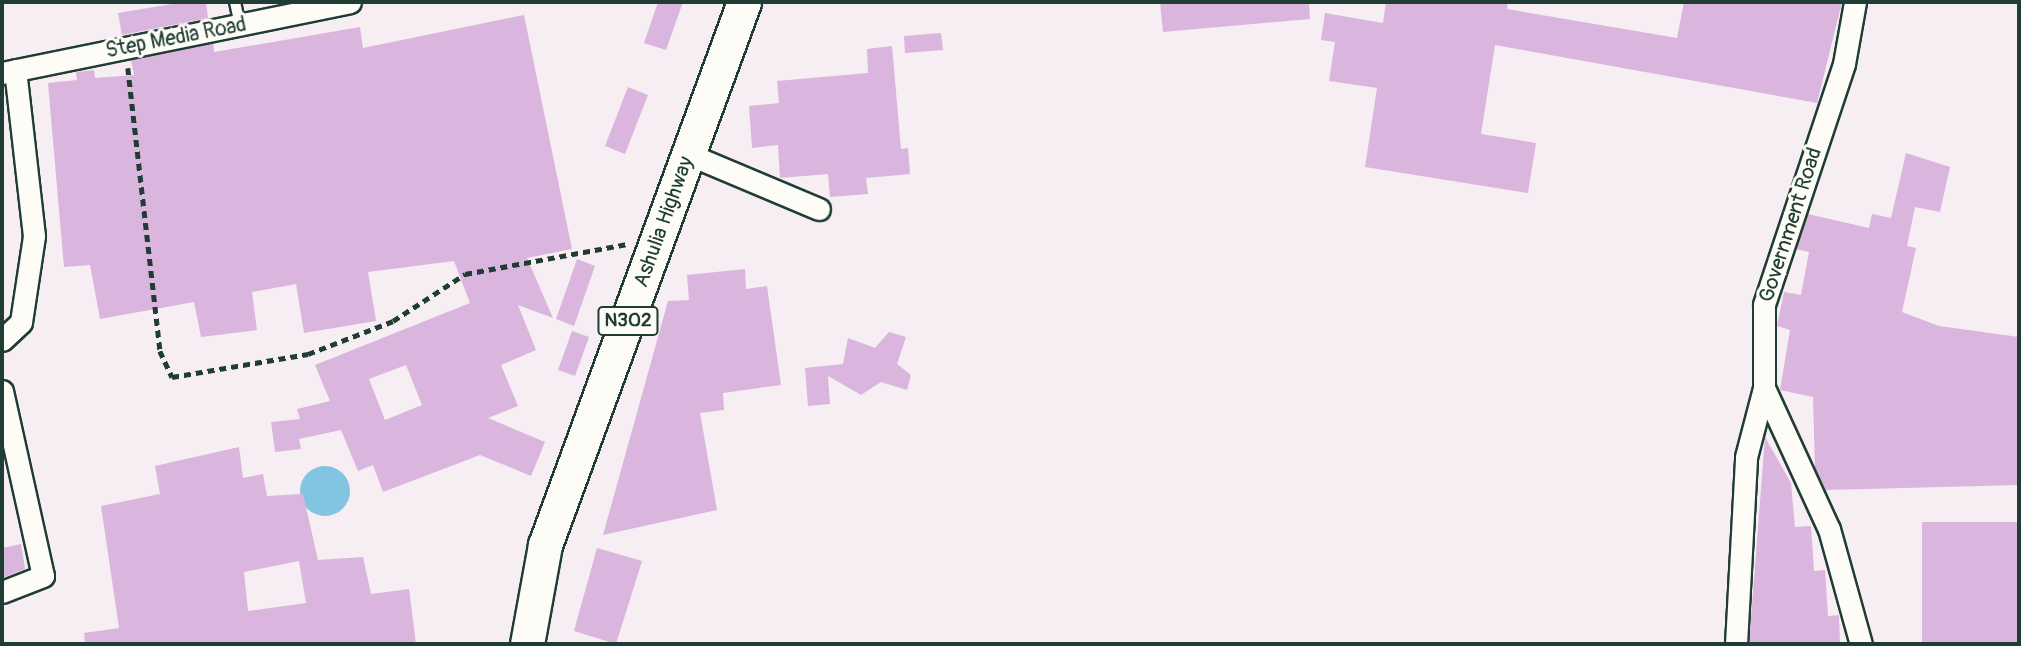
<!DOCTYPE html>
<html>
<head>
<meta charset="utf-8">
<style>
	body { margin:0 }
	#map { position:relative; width:2021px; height:646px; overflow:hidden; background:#f6eef2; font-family:Pangolin,sans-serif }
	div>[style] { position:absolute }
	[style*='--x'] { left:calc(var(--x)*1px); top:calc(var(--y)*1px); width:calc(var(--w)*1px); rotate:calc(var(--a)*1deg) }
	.water>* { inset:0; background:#81c5e2 }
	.round { border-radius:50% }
	.building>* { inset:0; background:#dab5de }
	.path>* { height:4.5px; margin-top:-2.25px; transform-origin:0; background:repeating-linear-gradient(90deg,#1f3d34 0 7px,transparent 0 12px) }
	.roads { filter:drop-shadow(2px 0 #1f3d34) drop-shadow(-2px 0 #1f3d34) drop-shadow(0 2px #1f3d34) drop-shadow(0 -2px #1f3d34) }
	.service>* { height:10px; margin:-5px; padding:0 5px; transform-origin:5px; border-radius:5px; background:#fdfcf7 }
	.minor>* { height:21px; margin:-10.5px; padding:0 10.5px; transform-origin:10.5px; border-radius:10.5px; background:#fdfcf7 }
	.trunk>* { height:33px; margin:-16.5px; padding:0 16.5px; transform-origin:16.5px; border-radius:16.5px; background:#fdfcf7 }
	span { translate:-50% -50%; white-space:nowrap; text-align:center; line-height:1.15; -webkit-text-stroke:6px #fdfcf7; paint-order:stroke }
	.shield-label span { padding:2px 5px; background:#fdfcf7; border:2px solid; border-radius:5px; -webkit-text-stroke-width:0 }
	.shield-label { font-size:19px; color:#1f3d34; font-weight:700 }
	.street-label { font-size:21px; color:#1f3d34 }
	.frame { position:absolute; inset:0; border:4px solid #1f3d34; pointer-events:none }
</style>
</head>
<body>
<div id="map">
	<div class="water">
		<i class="round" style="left:300px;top:466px;width:50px;height:50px"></i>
	</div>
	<div class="building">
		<i style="clip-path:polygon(184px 2px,206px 2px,208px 18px,122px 35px,118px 13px)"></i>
		<i style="clip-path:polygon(658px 2px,683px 2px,666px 50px,644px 43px)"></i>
		<i style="clip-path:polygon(1160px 2px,1309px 2px,1310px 19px,1163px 32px)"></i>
		<i style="clip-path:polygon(1386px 2px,1508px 2px,1507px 9px,1677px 38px,1684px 2px,1842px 2px,1817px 103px,1495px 45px,1481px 134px,1536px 143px,1528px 193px,1365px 167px,1377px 88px,1329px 81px,1335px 42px,1321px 40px,1325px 13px,1383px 23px)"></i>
		<i style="clip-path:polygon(evenodd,524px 15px,572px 249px,527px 258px,553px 318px,518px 305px,536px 350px,501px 365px,518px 406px,488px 418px,545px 442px,531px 476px,480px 455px,383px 492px,373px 465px,358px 471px,341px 430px,299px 439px,301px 449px,275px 452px,271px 422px,300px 419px,297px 409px,330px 401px,315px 365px,470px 303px,454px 261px,368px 272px,376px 321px,304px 333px,296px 284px,252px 292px,257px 330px,201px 337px,194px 302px,100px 319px,90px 265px,64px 267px,48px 83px,77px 80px,76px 72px,94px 70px,95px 78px,134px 75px,131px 60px,213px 43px,214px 52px,360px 27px,363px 48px,524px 15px,406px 365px,422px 405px,385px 420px,369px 379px,406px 365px)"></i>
		<i style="clip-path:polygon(941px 33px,943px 50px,905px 53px,904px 36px)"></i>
		<i style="clip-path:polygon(892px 46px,901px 149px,908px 148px,910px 174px,866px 178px,868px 194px,830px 197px,828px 174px,780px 178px,778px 145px,752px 148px,749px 106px,779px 103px,777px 81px,868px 73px,867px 49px)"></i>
		<i style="clip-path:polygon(628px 87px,648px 95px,625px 154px,605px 146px)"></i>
		<i style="clip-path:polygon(1906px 153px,1950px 167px,1940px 212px,1915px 207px,1907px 246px,1916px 248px,1902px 312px,1939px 326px,2019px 337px,2019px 485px,1826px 490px,1815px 468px,1813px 397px,1780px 390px,1790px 330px,1777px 326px,1784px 292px,1801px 295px,1809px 252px,1796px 249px,1808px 214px,1869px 228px,1872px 214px,1891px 218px)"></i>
		<i style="clip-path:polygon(577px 259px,595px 266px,574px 326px,556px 319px)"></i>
		<i style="clip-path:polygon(745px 269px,746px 289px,767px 286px,781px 385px,723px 393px,724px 410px,700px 413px,717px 510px,603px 535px,668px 301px,689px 300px,687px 275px)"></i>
		<i style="clip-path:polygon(572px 331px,589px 337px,575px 376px,558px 370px)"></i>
		<i style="clip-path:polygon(889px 332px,906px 337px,897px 364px,911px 375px,907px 390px,881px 382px,861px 395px,828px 376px,830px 404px,808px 406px,805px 368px,843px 364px,848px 338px,875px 348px)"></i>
		<i style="clip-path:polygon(1765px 437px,1791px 483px,1795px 527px,1811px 526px,1814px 571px,1825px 570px,1828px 616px,1839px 615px,1840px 644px,1749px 644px)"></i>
		<i style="clip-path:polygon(evenodd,239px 447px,243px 478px,263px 474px,267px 496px,303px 494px,318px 560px,363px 557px,371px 594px,409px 589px,416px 644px,85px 644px,84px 633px,119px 628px,101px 506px,160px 494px,155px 466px,239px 447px,299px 561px,306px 603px,248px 611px,244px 572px,299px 561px)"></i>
		<i style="clip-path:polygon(1922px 522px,2019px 522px,2019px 644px,1922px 644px)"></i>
		<i style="clip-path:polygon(21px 544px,25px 569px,2px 578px,2px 548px)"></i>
		<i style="clip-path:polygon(597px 548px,642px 561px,616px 644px,574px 631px)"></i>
	</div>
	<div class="path">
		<i style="--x:128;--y:68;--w:285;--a:83.5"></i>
		<i style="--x:160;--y:351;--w:29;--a:65"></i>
		<i style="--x:172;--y:377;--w:138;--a:-9.6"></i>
		<i style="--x:308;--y:354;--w:91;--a:-21.2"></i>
		<i style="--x:393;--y:321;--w:86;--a:-33.1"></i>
		<i style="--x:465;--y:274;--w:165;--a:-10.5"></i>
	</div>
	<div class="roads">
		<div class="service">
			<i style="--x:235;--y:2;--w:24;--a:78"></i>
		</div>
		<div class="minor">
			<i style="--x:1855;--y:2;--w:63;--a:100.1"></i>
			<i style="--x:1844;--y:64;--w:254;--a:108.4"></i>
			<i style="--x:1764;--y:305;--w:83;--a:90"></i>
			<i style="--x:1764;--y:388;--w:155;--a:65.3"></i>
			<i style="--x:1829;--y:529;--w:119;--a:74.5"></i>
			<i style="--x:2;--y:73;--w:355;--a:-11.5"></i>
			<i style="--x:688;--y:154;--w:142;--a:22.8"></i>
			<i style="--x:2;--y:340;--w:26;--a:-43"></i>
			<i style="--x:21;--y:322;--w:87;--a:-81.4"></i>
			<i style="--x:34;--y:236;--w:167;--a:-96.5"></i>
			<i style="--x:2;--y:391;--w:189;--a:77.5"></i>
			<i style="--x:43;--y:576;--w:44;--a:158.7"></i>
			<i style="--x:1736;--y:644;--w:187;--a:-86.9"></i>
			<i style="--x:1746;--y:457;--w:71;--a:-75.4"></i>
		</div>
		<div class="trunk">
			<i style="--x:527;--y:644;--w:101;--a:-79.7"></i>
			<i style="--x:545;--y:545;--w:578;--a:-69.87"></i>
		</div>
	</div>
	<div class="shield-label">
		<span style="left:628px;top:321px">N302</span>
	</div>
	<div class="street-label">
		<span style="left:176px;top:38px;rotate:-11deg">Step Media Road</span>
		<span style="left:664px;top:222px;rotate:-70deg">Ashulia Highway</span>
		<span style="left:1791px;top:225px;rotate:-72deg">Government Road</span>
	</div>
	<div class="frame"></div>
</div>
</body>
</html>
